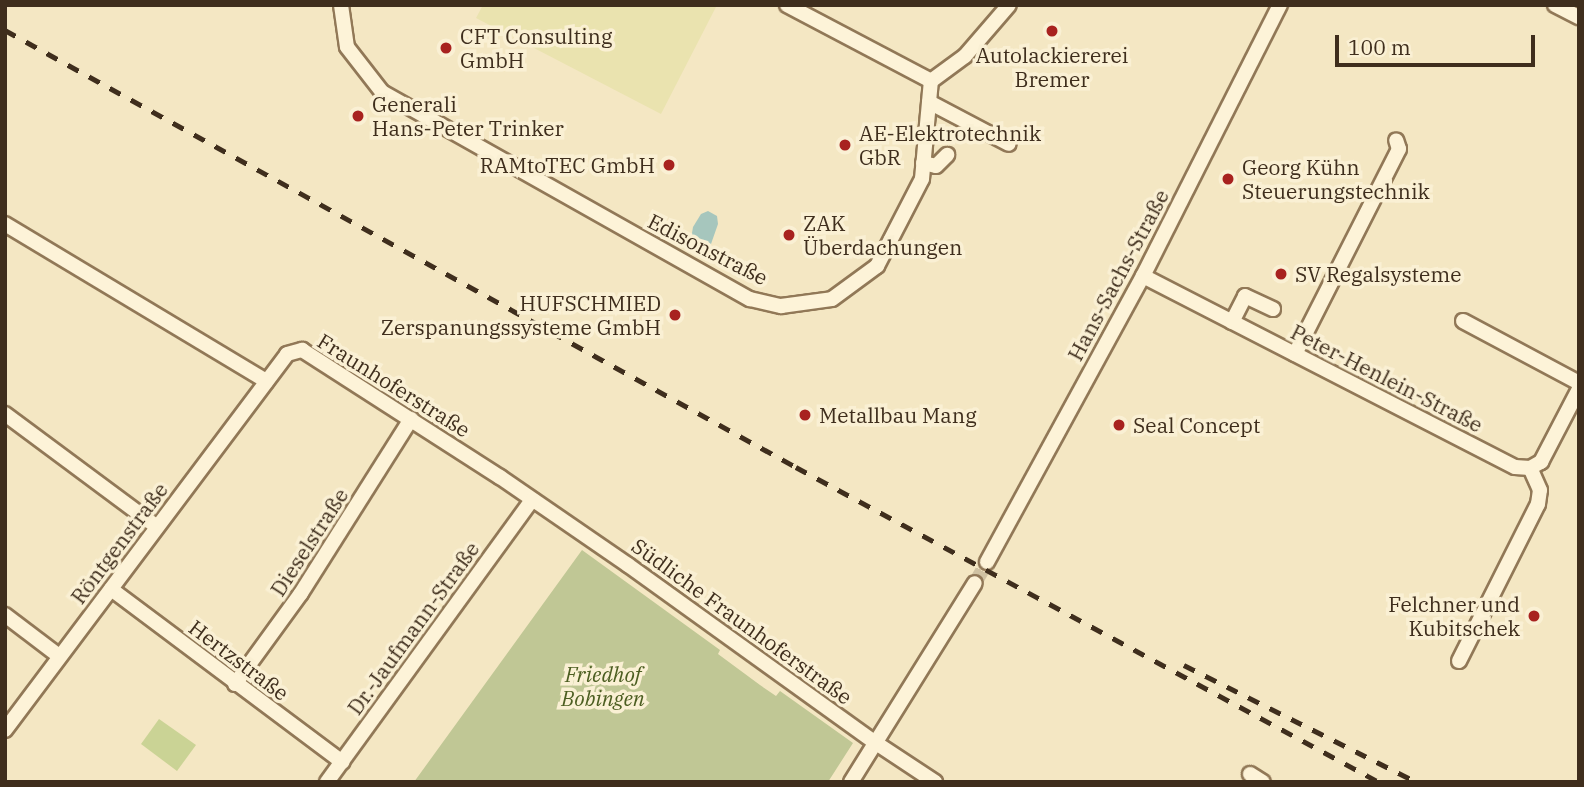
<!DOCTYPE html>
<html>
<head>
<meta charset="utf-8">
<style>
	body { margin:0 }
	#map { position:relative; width:1584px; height:787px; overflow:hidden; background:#f4e7c3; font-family:"IBM Plex Serif",serif }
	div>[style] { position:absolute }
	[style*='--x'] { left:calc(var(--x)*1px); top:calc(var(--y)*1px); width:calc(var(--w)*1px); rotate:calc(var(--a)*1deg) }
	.farmland>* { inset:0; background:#eae3af }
	.green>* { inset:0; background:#cad395 }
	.cemetery>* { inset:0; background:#c0c795 }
	.water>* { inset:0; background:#a6c6bd }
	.minor-tunnel>* { height:14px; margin-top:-7px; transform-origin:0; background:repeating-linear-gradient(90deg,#d0c2a2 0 14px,transparent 0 21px) }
	.roads { filter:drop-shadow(2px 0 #917857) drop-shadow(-2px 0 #917857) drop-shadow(0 2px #917857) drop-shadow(0 -2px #917857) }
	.minor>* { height:14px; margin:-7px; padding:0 7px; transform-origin:7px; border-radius:7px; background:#fdf3d8 }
	.rail>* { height:4.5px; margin-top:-2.25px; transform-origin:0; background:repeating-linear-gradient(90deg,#3f2e1d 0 12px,transparent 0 24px) }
	.dots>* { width:19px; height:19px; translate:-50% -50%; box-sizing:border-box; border:4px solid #faf0d4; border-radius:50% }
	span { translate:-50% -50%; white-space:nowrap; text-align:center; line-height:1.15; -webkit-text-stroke:7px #faf0d4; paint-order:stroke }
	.poi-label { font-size:21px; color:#3f2e1d }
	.left { translate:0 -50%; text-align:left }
	.right { translate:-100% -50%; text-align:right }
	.street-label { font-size:21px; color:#3f2e1d }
	.park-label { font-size:21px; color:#4c5e21; font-style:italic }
	.frame { position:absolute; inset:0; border:7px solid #3f2e1d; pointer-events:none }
	.scale { position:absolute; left:1335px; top:35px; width:200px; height:32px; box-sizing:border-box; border:4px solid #3f2e1d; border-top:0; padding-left:9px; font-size:21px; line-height:24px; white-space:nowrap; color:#3f2e1d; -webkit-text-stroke:5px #faf0d4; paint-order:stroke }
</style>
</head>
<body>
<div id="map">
	<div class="farmland">
		<i style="clip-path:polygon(483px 5px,717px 5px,661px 114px,476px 18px)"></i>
	</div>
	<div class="green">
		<i style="clip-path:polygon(159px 719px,196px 745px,177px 771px,141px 744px)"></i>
	</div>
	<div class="cemetery">
		<i style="clip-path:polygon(582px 550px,720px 650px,718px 654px,760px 685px,776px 696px,780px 691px,853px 743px,828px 782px,414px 782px)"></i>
	</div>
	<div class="water">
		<i style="clip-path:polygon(708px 211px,717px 216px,718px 224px,711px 244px,704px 252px,697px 252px,690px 245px,693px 227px,701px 214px)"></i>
	</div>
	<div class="minor-tunnel">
		<i style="--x:975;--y:583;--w:24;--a:-60"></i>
	</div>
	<div class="roads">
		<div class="minor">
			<i style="--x:341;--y:5;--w:42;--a:81.9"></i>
			<i style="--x:347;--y:47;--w:57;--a:52.1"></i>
			<i style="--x:382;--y:92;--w:422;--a:29.4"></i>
			<i style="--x:750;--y:299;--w:32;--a:13"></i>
			<i style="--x:781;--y:306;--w:51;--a:-7.8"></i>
			<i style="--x:832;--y:299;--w:56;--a:-36.3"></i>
			<i style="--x:877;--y:266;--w:98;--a:-62.7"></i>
			<i style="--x:922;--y:179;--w:98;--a:-84.8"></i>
			<i style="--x:931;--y:81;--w:42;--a:-36.3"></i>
			<i style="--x:965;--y:56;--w:67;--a:-49.2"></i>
			<i style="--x:787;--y:5;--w:163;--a:27.8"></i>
			<i style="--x:1555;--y:5;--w:27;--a:27"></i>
			<i style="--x:929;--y:102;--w:90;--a:27.7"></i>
			<i style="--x:923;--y:163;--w:13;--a:13"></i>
			<i style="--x:936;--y:166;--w:16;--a:-45"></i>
			<i style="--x:5;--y:224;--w:305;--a:31"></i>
			<i style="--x:1143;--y:276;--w:418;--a:27.2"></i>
			<i style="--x:1515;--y:467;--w:15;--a:4"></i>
			<i style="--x:1530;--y:468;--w:13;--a:-29"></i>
			<i style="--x:1541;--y:462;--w:82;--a:-62.5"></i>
			<i style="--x:1463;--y:321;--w:132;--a:28.1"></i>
			<i style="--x:1232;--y:322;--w:29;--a:-63"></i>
			<i style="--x:1245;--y:296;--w:31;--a:25"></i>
			<i style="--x:1295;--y:354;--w:230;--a:-63.1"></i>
			<i style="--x:1399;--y:149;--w:9;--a:-108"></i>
			<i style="--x:5;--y:414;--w:189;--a:36.6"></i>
			<i style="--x:987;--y:562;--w:326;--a:-61.4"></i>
			<i style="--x:1143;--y:276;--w:304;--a:-63.2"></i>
			<i style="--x:111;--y:589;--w:289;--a:36.8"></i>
			<i style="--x:5;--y:615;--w:68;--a:37.2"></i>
			<i style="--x:1459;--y:661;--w:176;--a:-63.3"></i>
			<i style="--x:1538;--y:504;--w:14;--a:-82"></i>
			<i style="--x:1540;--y:490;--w:24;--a:-114"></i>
			<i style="--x:235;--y:684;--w:112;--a:-54"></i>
			<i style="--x:301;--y:593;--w:206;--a:-57.7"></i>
			<i style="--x:5;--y:730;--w:470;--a:-53.1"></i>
			<i style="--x:287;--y:354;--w:16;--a:-15"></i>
			<i style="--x:302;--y:350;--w:235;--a:32.7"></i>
			<i style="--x:500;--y:477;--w:155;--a:34.5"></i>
			<i style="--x:628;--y:565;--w:305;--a:35.7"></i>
			<i style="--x:876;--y:743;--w:71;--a:33.5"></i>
			<i style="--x:1250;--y:774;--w:15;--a:32"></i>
			<i style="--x:327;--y:782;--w:349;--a:-54"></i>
			<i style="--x:851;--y:782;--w:234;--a:-58.1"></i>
		</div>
	</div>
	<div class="rail">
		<i style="--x:5;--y:30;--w:904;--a:28.92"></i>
		<i style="--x:796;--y:467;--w:663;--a:28.38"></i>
		<i style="--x:1184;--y:665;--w:261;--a:26.7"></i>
	</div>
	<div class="dots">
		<i style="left:1052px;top:31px;background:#a8221f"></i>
		<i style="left:446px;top:48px;background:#a8221f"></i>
		<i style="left:358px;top:116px;background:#a8221f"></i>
		<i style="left:845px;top:145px;background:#a8221f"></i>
		<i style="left:669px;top:165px;background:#a8221f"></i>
		<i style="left:1228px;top:179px;background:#a8221f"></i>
		<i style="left:789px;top:235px;background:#a8221f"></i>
		<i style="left:1281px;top:274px;background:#a8221f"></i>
		<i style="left:675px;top:315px;background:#a8221f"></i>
		<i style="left:805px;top:415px;background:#a8221f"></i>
		<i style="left:1119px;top:425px;background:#a8221f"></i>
		<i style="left:1534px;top:616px;background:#a8221f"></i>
	</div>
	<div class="poi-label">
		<span class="left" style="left:460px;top:48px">CFT Consulting<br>GmbH</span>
		<span style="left:1052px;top:67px">Autolackiererei<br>Bremer</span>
		<span class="left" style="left:372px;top:116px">Generali<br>Hans-Peter Trinker</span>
		<span class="left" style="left:859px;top:145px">AE-Elektrotechnik<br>GbR</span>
		<span class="right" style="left:655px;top:165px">RAMtoTEC GmbH</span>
		<span class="left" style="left:1242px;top:179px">Georg Kühn<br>Steuerungstechnik</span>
		<span class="left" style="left:803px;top:235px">ZAK<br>Überdachungen</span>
		<span class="left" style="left:1295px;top:274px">SV Regalsysteme</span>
		<span class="right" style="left:661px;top:315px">HUFSCHMIED<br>Zerspanungssysteme GmbH</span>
		<span class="left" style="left:819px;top:415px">Metallbau Mang</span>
		<span class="left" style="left:1133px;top:425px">Seal Concept</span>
		<span class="right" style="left:1520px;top:616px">Felchner und<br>Kubitschek</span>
	</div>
	<div class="street-label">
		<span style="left:708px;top:249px;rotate:27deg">Edisonstraße</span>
		<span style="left:1118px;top:275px;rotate:-62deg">Hans-Sachs-Straße</span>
		<span style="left:1387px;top:378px;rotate:27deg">Peter-Henlein-Straße</span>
		<span style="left:394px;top:385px;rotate:32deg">Fraunhoferstraße</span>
		<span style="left:309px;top:542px;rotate:-57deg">Dieselstraße</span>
		<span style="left:119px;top:543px;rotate:-53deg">Röntgenstraße</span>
		<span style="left:742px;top:621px;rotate:36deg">Südliche Fraunhoferstraße</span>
		<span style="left:413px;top:628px;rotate:-54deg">Dr.-Jaufmann-Straße</span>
		<span style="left:239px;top:660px;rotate:37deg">Hertzstraße</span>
	</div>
	<div class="park-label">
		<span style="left:603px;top:686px">Friedhof<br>Bobingen</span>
	</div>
	<div class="frame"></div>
	<div class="scale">100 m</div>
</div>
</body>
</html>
